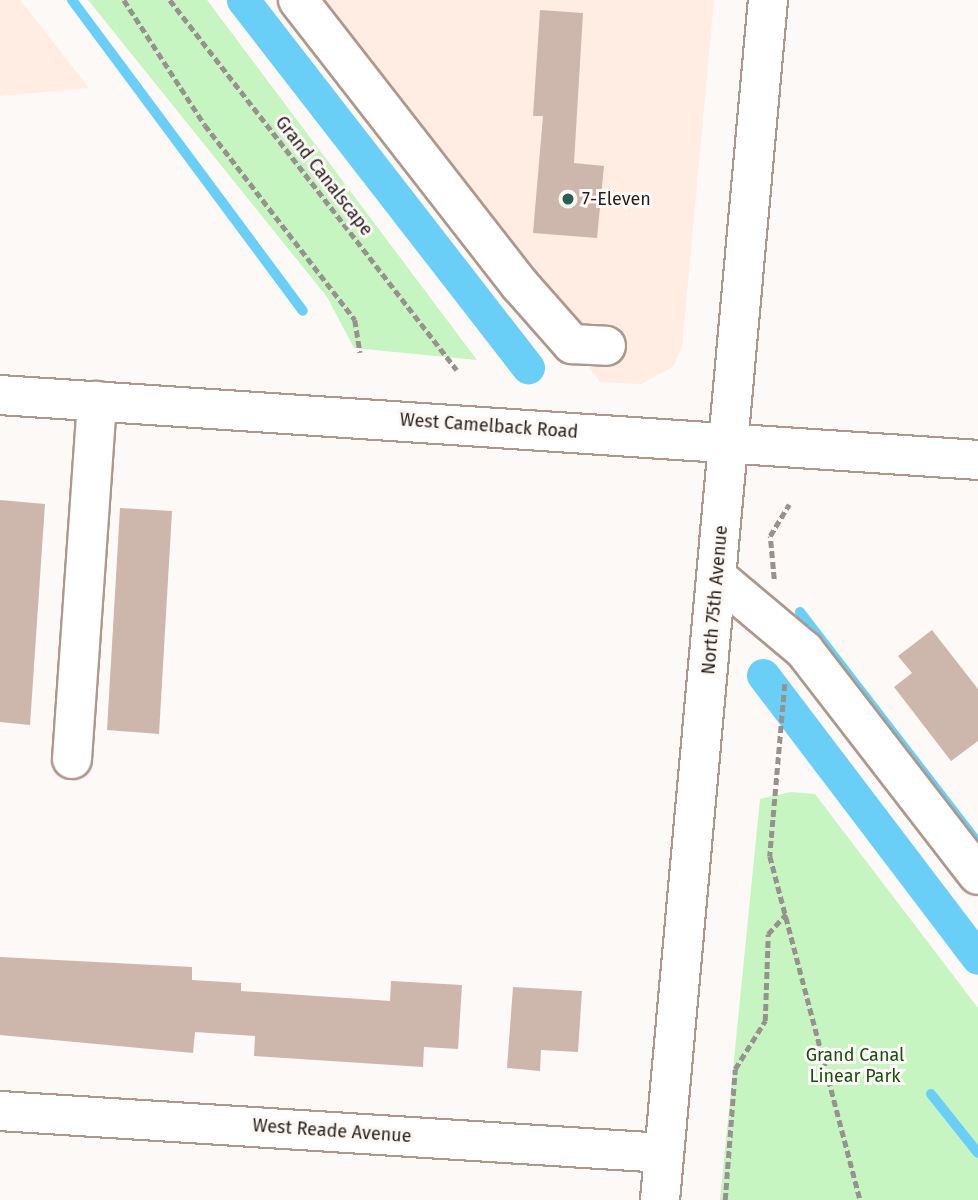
<!DOCTYPE html>
<html>
<head>
<meta charset="utf-8">
<style>
	body { margin:0 }
	#map { position:relative; width:978px; height:1200px; overflow:hidden; background:#fdf9f6; font-family:"Fira Sans",sans-serif }
	div>[style] { position:absolute }
	[style*='--x'] { left:calc(var(--x)*1px); top:calc(var(--y)*1px); width:calc(var(--w)*1px); rotate:calc(var(--a)*1deg) }
	.built>* { inset:0; background:#ffece3 }
	.green>* { inset:0; background:#c7f5c1 }
	.stream>* { height:10px; margin:-5px; padding:0 5px; transform-origin:5px; border-radius:5px; background:#6acff6 }
	.canal>* { height:33px; margin:-16.5px; padding:0 16.5px; transform-origin:16.5px; border-radius:16.5px; background:#6acff6 }
	.building>* { inset:0; background:#cdb7ac }
	.path>* { height:4.5px; margin-top:-2.25px; transform-origin:0; background:repeating-linear-gradient(90deg,#98928f 0 7px,transparent 0 10.5px) }
	.roads { filter:drop-shadow(2px 0 #ad988d) drop-shadow(-2px 0 #ad988d) drop-shadow(0 2px #ad988d) drop-shadow(0 -2px #ad988d) }
	.minor>* { height:38px; margin:-19px; padding:0 19px; transform-origin:19px; border-radius:19px; background:#fff }
	.major>* { height:38px; margin:-19px; padding:0 19px; transform-origin:19px; border-radius:19px; background:#fff }
	.dots>* { width:19px; height:19px; translate:-50% -50%; box-sizing:border-box; border:4px solid #fdf9f6; border-radius:50% }
	span { translate:-50% -50%; white-space:nowrap; text-align:center; line-height:1.15; -webkit-text-stroke:6px #fdf9f6; paint-order:stroke }
	.street-label { font-size:18px; color:#251d19 }
	.poi-label { font-size:18px; color:#251d19 }
	.left { translate:0 -50%; text-align:left }
	.park-label { font-size:18px; color:#154f0e }
</style>
</head>
<body>
<div id="map">
	<div class="built">
		<i style="clip-path:polygon(0 0,20px 0,89px 88px,0 96px)"></i>
		<i style="clip-path:polygon(312px 0,714px 0,682px 347px,673px 367px,641px 384px,600px 382px)"></i>
	</div>
	<div class="green">
		<i style="clip-path:polygon(88px 0,207px 0,477px 360px,354px 348px,327px 297px)"></i>
		<i style="clip-path:polygon(791px 792px,815px 794px,978px 1008px,978px 1200px,720px 1200px,760px 799px)"></i>
	</div>
	<div class="stream">
		<i style="--x:72;--y:0;--w:387;--a:53.4"></i>
		<i style="--x:800;--y:612;--w:292;--a:52.4"></i>
		<i style="--x:931;--y:1094;--w:75;--a:51.5"></i>
	</div>
	<div class="canal">
		<i style="--x:243;--y:0;--w:465;--a:52.2"></i>
		<i style="--x:763;--y:675;--w:355;--a:52.8"></i>
	</div>
	<div class="building">
		<i style="clip-path:polygon(540px 10px,583px 13px,574px 163px,604px 166px,597px 238px,533px 233px,543px 116px,533px 116px)"></i>
		<i style="clip-path:polygon(0 500px,45px 504px,30px 725px,0 722px)"></i>
		<i style="clip-path:polygon(120px 508px,172px 511px,159px 734px,107px 730px)"></i>
		<i style="clip-path:polygon(932px 630px,978px 689px,978px 741px,951px 761px,894px 687px,912px 673px,898px 656px)"></i>
		<i style="clip-path:polygon(0 957px,192px 967px,192px 980px,241px 983px,241px 991px,390px 1001px,391px 981px,462px 985px,458px 1049px,424px 1047px,423px 1067px,254px 1056px,255px 1036px,195px 1032px,193px 1053px,0 1035px)"></i>
		<i style="clip-path:polygon(513px 987px,582px 991px,578px 1052px,541px 1050px,540px 1071px,507px 1068px)"></i>
	</div>
	<div class="path">
		<i style="--x:124;--y:0;--w:149;--a:57.1"></i>
		<i style="--x:205;--y:125;--w:246;--a:52.4"></i>
		<i style="--x:355;--y:320;--w:33;--a:81"></i>
		<i style="--x:170;--y:0;--w:468;--a:52.2"></i>
		<i style="--x:774;--y:579;--w:43;--a:-95.3"></i>
		<i style="--x:770;--y:536;--w:37;--a:-59"></i>
		<i style="--x:785;--y:684;--w:173;--a:95"></i>
		<i style="--x:770;--y:856;--w:356;--a:75.3"></i>
		<i style="--x:725;--y:1200;--w:131;--a:-85.6"></i>
		<i style="--x:735;--y:1069;--w:57;--a:-58"></i>
		<i style="--x:765;--y:1021;--w:87;--a:-88"></i>
		<i style="--x:768;--y:934;--w:27;--a:-48"></i>
	</div>
	<div class="roads">
		<div class="minor">
			<i style="--x:298;--y:0;--w:361;--a:52.1"></i>
			<i style="--x:520;--y:285;--w:79;--a:48.6"></i>
			<i style="--x:572;--y:344;--w:34;--a:3"></i>
			<i style="--x:717;--y:577;--w:114;--a:40"></i>
			<i style="--x:804;--y:650;--w:284;--a:52.3"></i>
			<i style="--x:72;--y:759;--w:359;--a:-86"></i>
			<i style="--x:0;--y:1111;--w:665;--a:3.62"></i>
		</div>
		<div class="major">
			<i style="--x:0;--y:395;--w:980;--a:3.8"></i>
			<i style="--x:660;--y:1200;--w:1205;--a:-84.86"></i>
		</div>
	</div>
	<div class="dots">
		<i style="left:568px;top:199px;background:#226453"></i>
	</div>
	<div class="street-label">
		<span style="left:324px;top:176px;rotate:52deg">Grand Canalscape</span>
		<span style="left:489px;top:426px;rotate:4deg">West Camelback Road</span>
		<span style="left:715px;top:600px;rotate:-85deg">North 75th Avenue</span>
		<span style="left:332px;top:1131px;rotate:4deg">West Reade Avenue</span>
	</div>
	<div class="poi-label">
		<span class="left" style="left:582px;top:199px">7-Eleven</span>
	</div>
	<div class="park-label">
		<span style="left:855px;top:1066px">Grand Canal<br>Linear Park</span>
	</div>
</div>
</body>
</html>
